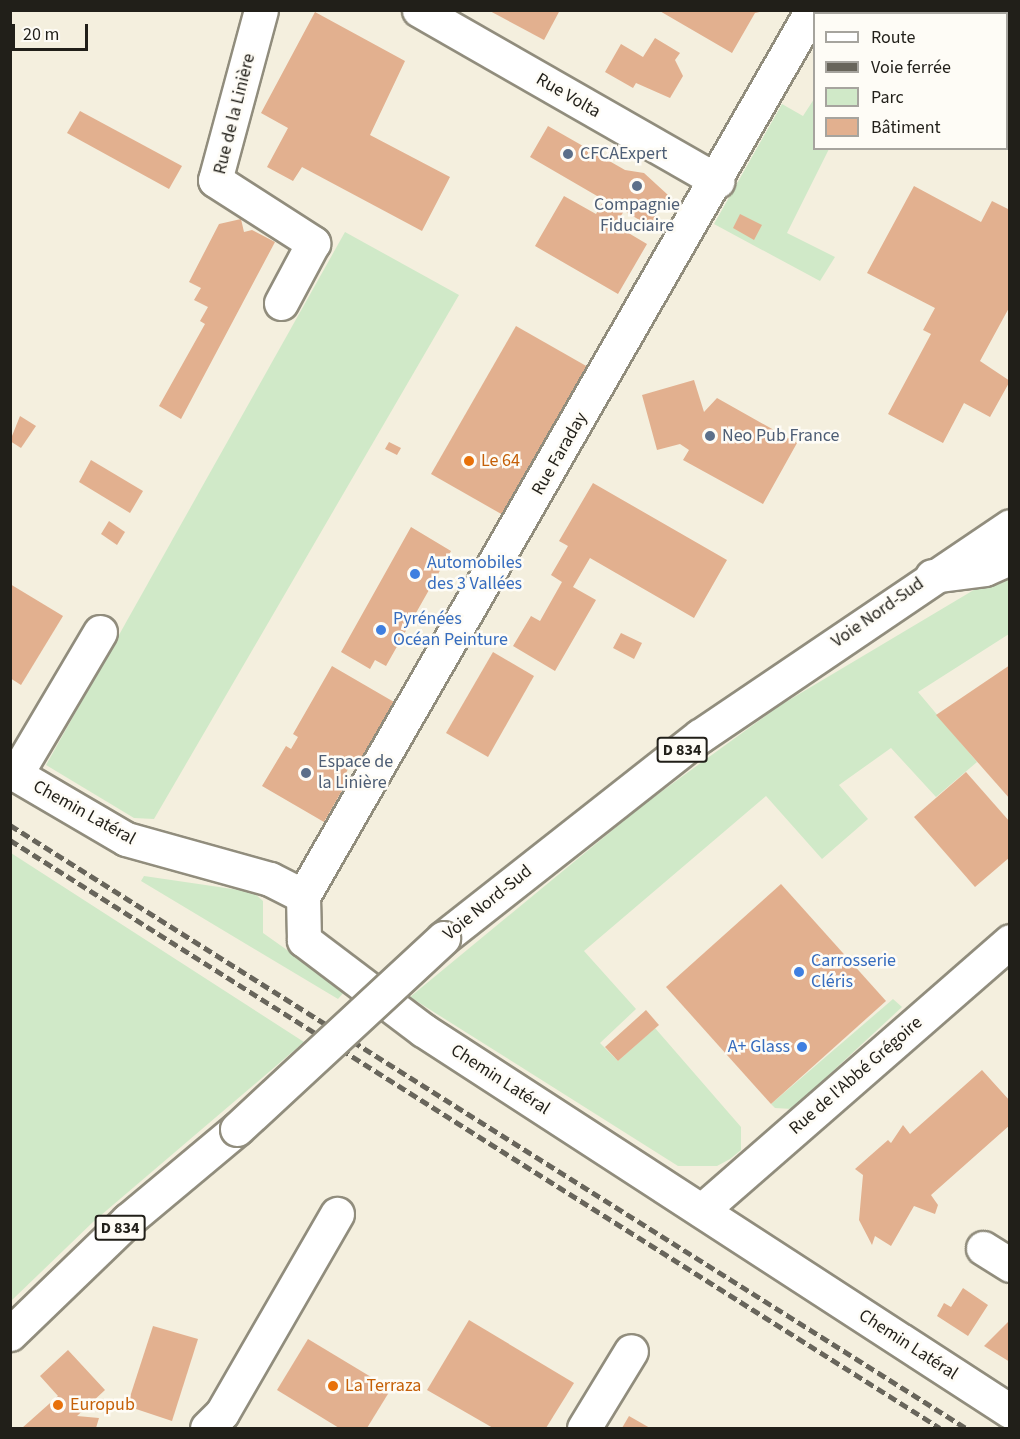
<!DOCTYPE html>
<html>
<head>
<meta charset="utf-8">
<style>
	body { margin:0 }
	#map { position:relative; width:1020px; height:1439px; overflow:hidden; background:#f4efde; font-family:"Source Sans 3",sans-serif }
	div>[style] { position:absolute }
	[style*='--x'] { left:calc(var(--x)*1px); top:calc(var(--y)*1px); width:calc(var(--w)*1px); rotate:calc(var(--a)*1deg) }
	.green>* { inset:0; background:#d0e9c8 }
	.building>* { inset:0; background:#e2b08f }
	.roads { filter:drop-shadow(2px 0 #918d7d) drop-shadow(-2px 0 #918d7d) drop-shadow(0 2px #918d7d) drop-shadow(0 -2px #918d7d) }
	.minor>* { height:33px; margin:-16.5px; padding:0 16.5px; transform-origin:16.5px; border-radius:16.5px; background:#fff }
	.major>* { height:33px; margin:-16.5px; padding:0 16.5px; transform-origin:16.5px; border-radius:16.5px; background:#fff }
	.rail>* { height:4.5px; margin-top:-2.25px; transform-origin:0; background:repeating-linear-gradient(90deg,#68655b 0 9px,transparent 0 13.5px) }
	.bridges { filter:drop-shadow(2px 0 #918d7d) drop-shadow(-2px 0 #918d7d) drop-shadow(0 2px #918d7d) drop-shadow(0 -2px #918d7d) }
	.major-bridge>* { height:33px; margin:-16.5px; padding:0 16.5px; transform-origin:16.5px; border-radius:16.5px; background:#fff }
	.dots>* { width:16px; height:16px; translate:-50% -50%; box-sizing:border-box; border:3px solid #fefcf6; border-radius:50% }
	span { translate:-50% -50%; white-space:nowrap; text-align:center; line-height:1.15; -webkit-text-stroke:5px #fefcf6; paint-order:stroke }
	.shield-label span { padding:2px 4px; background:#fefcf6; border:2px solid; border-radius:4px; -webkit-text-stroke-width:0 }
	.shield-label { font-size:16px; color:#211f19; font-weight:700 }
	.street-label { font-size:18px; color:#211f19 }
	.service-label { font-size:18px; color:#4e5e75 }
	.left { translate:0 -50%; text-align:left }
	.food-label { font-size:18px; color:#c56008 }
	.shop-label { font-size:18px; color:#366cbe }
	.right { translate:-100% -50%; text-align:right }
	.frame { position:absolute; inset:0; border:12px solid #211f19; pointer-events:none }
	.legend { position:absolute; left:813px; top:12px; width:195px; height:138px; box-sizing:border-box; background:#fefcf6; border:2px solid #a6a49e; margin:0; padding:8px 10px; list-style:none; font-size:18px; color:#211f19 }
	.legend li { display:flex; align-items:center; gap:12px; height:30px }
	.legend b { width:30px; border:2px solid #a6a49e }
	.scale { position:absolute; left:12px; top:24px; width:76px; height:27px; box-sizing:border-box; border:3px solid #211f19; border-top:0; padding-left:8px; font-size:18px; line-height:21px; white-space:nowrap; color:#211f19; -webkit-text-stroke:4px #fefcf6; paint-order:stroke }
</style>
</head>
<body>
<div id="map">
	<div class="green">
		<i style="clip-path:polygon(814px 99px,814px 148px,829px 149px,787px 233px,835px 257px,820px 281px,714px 224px,782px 104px,803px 116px)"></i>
		<i style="clip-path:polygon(345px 232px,459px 295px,154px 819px,134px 818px,46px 765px)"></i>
		<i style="clip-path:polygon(1009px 569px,1009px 634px,918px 692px,977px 762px,936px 797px,891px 748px,839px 785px,868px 819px,822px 859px,766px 796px,584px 951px,636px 1009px,600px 1043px,618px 1061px,655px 1028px,741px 1127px,741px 1150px,730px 1159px,717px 1166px,678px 1166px,410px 997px,643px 805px,779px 706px)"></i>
		<i style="clip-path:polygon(11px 853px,304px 1042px,93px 1222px,11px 1301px)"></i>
		<i style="clip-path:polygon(144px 876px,253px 892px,263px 901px,263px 933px,345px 991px,338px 999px,141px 881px)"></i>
		<i style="clip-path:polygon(893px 999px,902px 1007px,792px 1109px,775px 1108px,771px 1104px)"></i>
	</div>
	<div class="building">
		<i style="clip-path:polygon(488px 10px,560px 10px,544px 40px)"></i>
		<i style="clip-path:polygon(658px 10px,763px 10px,764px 11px,755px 13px,732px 53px)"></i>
		<i style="clip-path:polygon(948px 10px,1010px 12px,1010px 87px,1006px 14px)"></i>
		<i style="clip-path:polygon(315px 12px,405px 61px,370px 135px,450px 177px,422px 231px,302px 167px,293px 181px,267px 167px,288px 128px,261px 113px)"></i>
		<i style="clip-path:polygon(655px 38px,680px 53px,675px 60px,683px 76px,670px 98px,636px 83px,633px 88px,605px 72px,621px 44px,643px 57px)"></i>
		<i style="clip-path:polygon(80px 111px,182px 166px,169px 189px,67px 133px)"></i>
		<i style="clip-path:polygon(548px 126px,625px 170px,644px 173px,668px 195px,650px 226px,624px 211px,615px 225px,647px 244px,618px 294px,535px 246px,564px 196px,596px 214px,604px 200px,530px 157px)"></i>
		<i style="clip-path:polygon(914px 186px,981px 222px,992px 201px,1010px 210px,1010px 306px,980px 361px,1010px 381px,990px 417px,964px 403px,943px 443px,888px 414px,931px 334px,923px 330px,935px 308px,867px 273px)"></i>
		<i style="clip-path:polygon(740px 214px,762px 225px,754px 240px,733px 228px)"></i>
		<i style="clip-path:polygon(241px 219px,244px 232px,252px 230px,275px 242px,181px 419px,159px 406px,205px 324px,200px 321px,208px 307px,194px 300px,201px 288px,189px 282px,219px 224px)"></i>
		<i style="clip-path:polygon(516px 326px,588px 367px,503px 515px,431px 474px)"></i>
		<i style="clip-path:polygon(694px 380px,704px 412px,717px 398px,797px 443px,763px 504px,683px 460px,689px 450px,680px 444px,657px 450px,642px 395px)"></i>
		<i style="clip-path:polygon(20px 416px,36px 426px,21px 448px,10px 441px)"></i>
		<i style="clip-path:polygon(389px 442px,401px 448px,397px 455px,385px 449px)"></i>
		<i style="clip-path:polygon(91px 460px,143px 491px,130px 513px,79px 482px)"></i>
		<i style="clip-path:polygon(593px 483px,727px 560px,694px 618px,590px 558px,573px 587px,596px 600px,555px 671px,513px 646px,531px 616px,540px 621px,562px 582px,551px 575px,568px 546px,559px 541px)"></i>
		<i style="clip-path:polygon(109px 521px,125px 532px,117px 545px,101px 534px)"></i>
		<i style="clip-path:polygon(411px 527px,451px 551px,386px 666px,375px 660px,370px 669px,341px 652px)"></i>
		<i style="clip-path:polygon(10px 584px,63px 616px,21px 685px,10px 678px)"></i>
		<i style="clip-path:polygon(621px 633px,642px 643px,634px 659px,613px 648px)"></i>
		<i style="clip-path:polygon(493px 652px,534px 676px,488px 757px,446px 733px)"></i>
		<i style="clip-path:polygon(1010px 665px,1010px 799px,936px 715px)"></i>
		<i style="clip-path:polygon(332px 666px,394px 702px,354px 770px,349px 767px,343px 779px,347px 782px,324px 822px,262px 786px,286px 746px,291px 749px,298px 737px,293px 734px)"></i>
		<i style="clip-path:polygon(966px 772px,1010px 822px,1010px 857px,975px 887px,914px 817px)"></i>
		<i style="clip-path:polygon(781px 884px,886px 1001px,771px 1104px,666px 987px)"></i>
		<i style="clip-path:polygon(646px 1010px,659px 1025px,618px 1061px,605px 1047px)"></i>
		<i style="clip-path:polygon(982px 1070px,1010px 1101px,1010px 1125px,931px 1195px,938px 1205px,935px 1214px,914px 1206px,891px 1246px,875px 1236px,872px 1245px,859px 1220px,863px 1175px,855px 1169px,888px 1140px,891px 1143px,903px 1125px,910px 1134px)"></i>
		<i style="clip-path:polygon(963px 1288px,988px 1305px,968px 1336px,937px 1316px,944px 1303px,951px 1307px)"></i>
		<i style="clip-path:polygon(469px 1320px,574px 1383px,546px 1428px,493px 1428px,427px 1390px)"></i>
		<i style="clip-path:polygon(1010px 1320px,1010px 1362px,984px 1346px)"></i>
		<i style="clip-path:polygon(153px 1326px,198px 1339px,172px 1421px,127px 1406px)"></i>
		<i style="clip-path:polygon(308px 1339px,391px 1389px,367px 1428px,339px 1428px,277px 1390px)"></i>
		<i style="clip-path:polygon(68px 1350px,105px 1390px,77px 1416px,99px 1418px,96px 1428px,22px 1428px,58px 1396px,40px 1376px)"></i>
		<i style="clip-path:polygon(629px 1416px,650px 1428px,622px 1428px)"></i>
	</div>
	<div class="roads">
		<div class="minor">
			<i style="--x:261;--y:10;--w:176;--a:105.1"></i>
			<i style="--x:215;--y:180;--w:117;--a:32.7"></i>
			<i style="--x:313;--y:243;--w:68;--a:118.1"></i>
			<i style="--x:419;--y:10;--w:344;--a:29.8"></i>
			<i style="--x:932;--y:576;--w:53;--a:-7.5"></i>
			<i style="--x:985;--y:569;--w:27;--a:-24"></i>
			<i style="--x:10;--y:771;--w:134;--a:30.4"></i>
			<i style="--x:126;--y:839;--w:149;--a:15.5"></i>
			<i style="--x:270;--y:879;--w:37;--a:27"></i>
			<i style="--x:303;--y:896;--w:44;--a:88.7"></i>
			<i style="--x:304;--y:940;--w:149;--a:37.1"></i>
			<i style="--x:423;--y:1030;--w:700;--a:32.99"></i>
			<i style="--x:16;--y:774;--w:165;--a:-59.4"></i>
			<i style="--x:303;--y:896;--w:1022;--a:-60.12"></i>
			<i style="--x:702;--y:1210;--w:409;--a:-41.1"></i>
			<i style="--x:983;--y:1248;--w:32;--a:32"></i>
			<i style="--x:207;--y:1428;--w:21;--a:-45"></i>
			<i style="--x:222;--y:1413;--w:230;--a:-60"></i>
			<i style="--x:584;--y:1428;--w:90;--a:-58.6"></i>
		</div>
		<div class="major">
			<i style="--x:443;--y:938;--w:327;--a:-38.2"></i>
			<i style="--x:700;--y:736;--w:374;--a:-34.1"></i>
			<i style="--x:10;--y:1334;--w:164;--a:-44"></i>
			<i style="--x:128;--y:1220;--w:142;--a:-39.9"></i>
		</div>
	</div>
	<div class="rail">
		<i style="--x:10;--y:825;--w:1130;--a:32.24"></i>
		<i style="--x:10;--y:840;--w:1100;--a:32.3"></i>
	</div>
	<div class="bridges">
		<div class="major-bridge">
			<i style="--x:237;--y:1129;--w:281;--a:-42.8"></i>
		</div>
	</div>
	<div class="dots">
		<i style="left:568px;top:154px;background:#5c6f8a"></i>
		<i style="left:637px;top:186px;background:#5c6f8a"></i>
		<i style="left:710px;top:436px;background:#5c6f8a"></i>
		<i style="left:469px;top:461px;background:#e8710a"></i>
		<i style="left:415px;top:574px;background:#3f7fe0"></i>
		<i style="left:381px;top:630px;background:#3f7fe0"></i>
		<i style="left:306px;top:773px;background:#5c6f8a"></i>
		<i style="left:799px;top:972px;background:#3f7fe0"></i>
		<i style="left:802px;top:1047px;background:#3f7fe0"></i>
		<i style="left:333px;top:1386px;background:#e8710a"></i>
		<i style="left:58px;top:1405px;background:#e8710a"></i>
	</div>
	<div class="shield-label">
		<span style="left:682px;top:750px">D 834</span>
		<span style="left:120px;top:1228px">D 834</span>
	</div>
	<div class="street-label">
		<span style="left:568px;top:96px;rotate:30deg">Rue Volta</span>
		<span style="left:235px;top:114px;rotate:-76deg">Rue de la Linière</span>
		<span style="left:560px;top:454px;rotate:-60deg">Rue Faraday</span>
		<span style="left:878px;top:613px;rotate:-35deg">Voie Nord-Sud</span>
		<span style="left:84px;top:813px;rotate:29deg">Chemin Latéral</span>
		<span style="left:488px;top:903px;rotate:-39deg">Voie Nord-Sud</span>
		<span style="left:856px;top:1076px;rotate:-41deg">Rue de l'Abbé Grégoire</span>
		<span style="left:500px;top:1080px;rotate:33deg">Chemin Latéral</span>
		<span style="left:908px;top:1345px;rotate:33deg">Chemin Latéral</span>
	</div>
	<div class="service-label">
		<span class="left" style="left:580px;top:154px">CFCAExpert</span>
		<span style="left:637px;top:216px">Compagnie<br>Fiduciaire</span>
		<span class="left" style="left:722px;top:436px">Neo Pub France</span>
		<span class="left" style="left:318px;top:773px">Espace de<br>la Linière</span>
	</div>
	<div class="food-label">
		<span class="left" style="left:481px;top:461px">Le 64</span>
		<span class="left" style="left:345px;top:1386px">La Terraza</span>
		<span class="left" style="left:70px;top:1405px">Europub</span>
	</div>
	<div class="shop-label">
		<span class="left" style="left:427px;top:574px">Automobiles<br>des 3 Vallées</span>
		<span class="left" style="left:393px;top:630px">Pyrénées<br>Océan Peinture</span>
		<span class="left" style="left:811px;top:972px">Carrosserie<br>Cléris</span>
		<span class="right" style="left:790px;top:1047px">A+ Glass</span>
	</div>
	<div class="frame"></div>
	<ul class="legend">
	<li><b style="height:8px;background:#fff"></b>Route</li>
	<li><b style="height:8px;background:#68655b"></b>Voie ferrée</li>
	<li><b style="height:16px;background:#d0e9c8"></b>Parc</li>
	<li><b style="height:16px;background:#e2b08f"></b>Bâtiment</li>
	</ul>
	<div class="scale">20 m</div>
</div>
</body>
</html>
